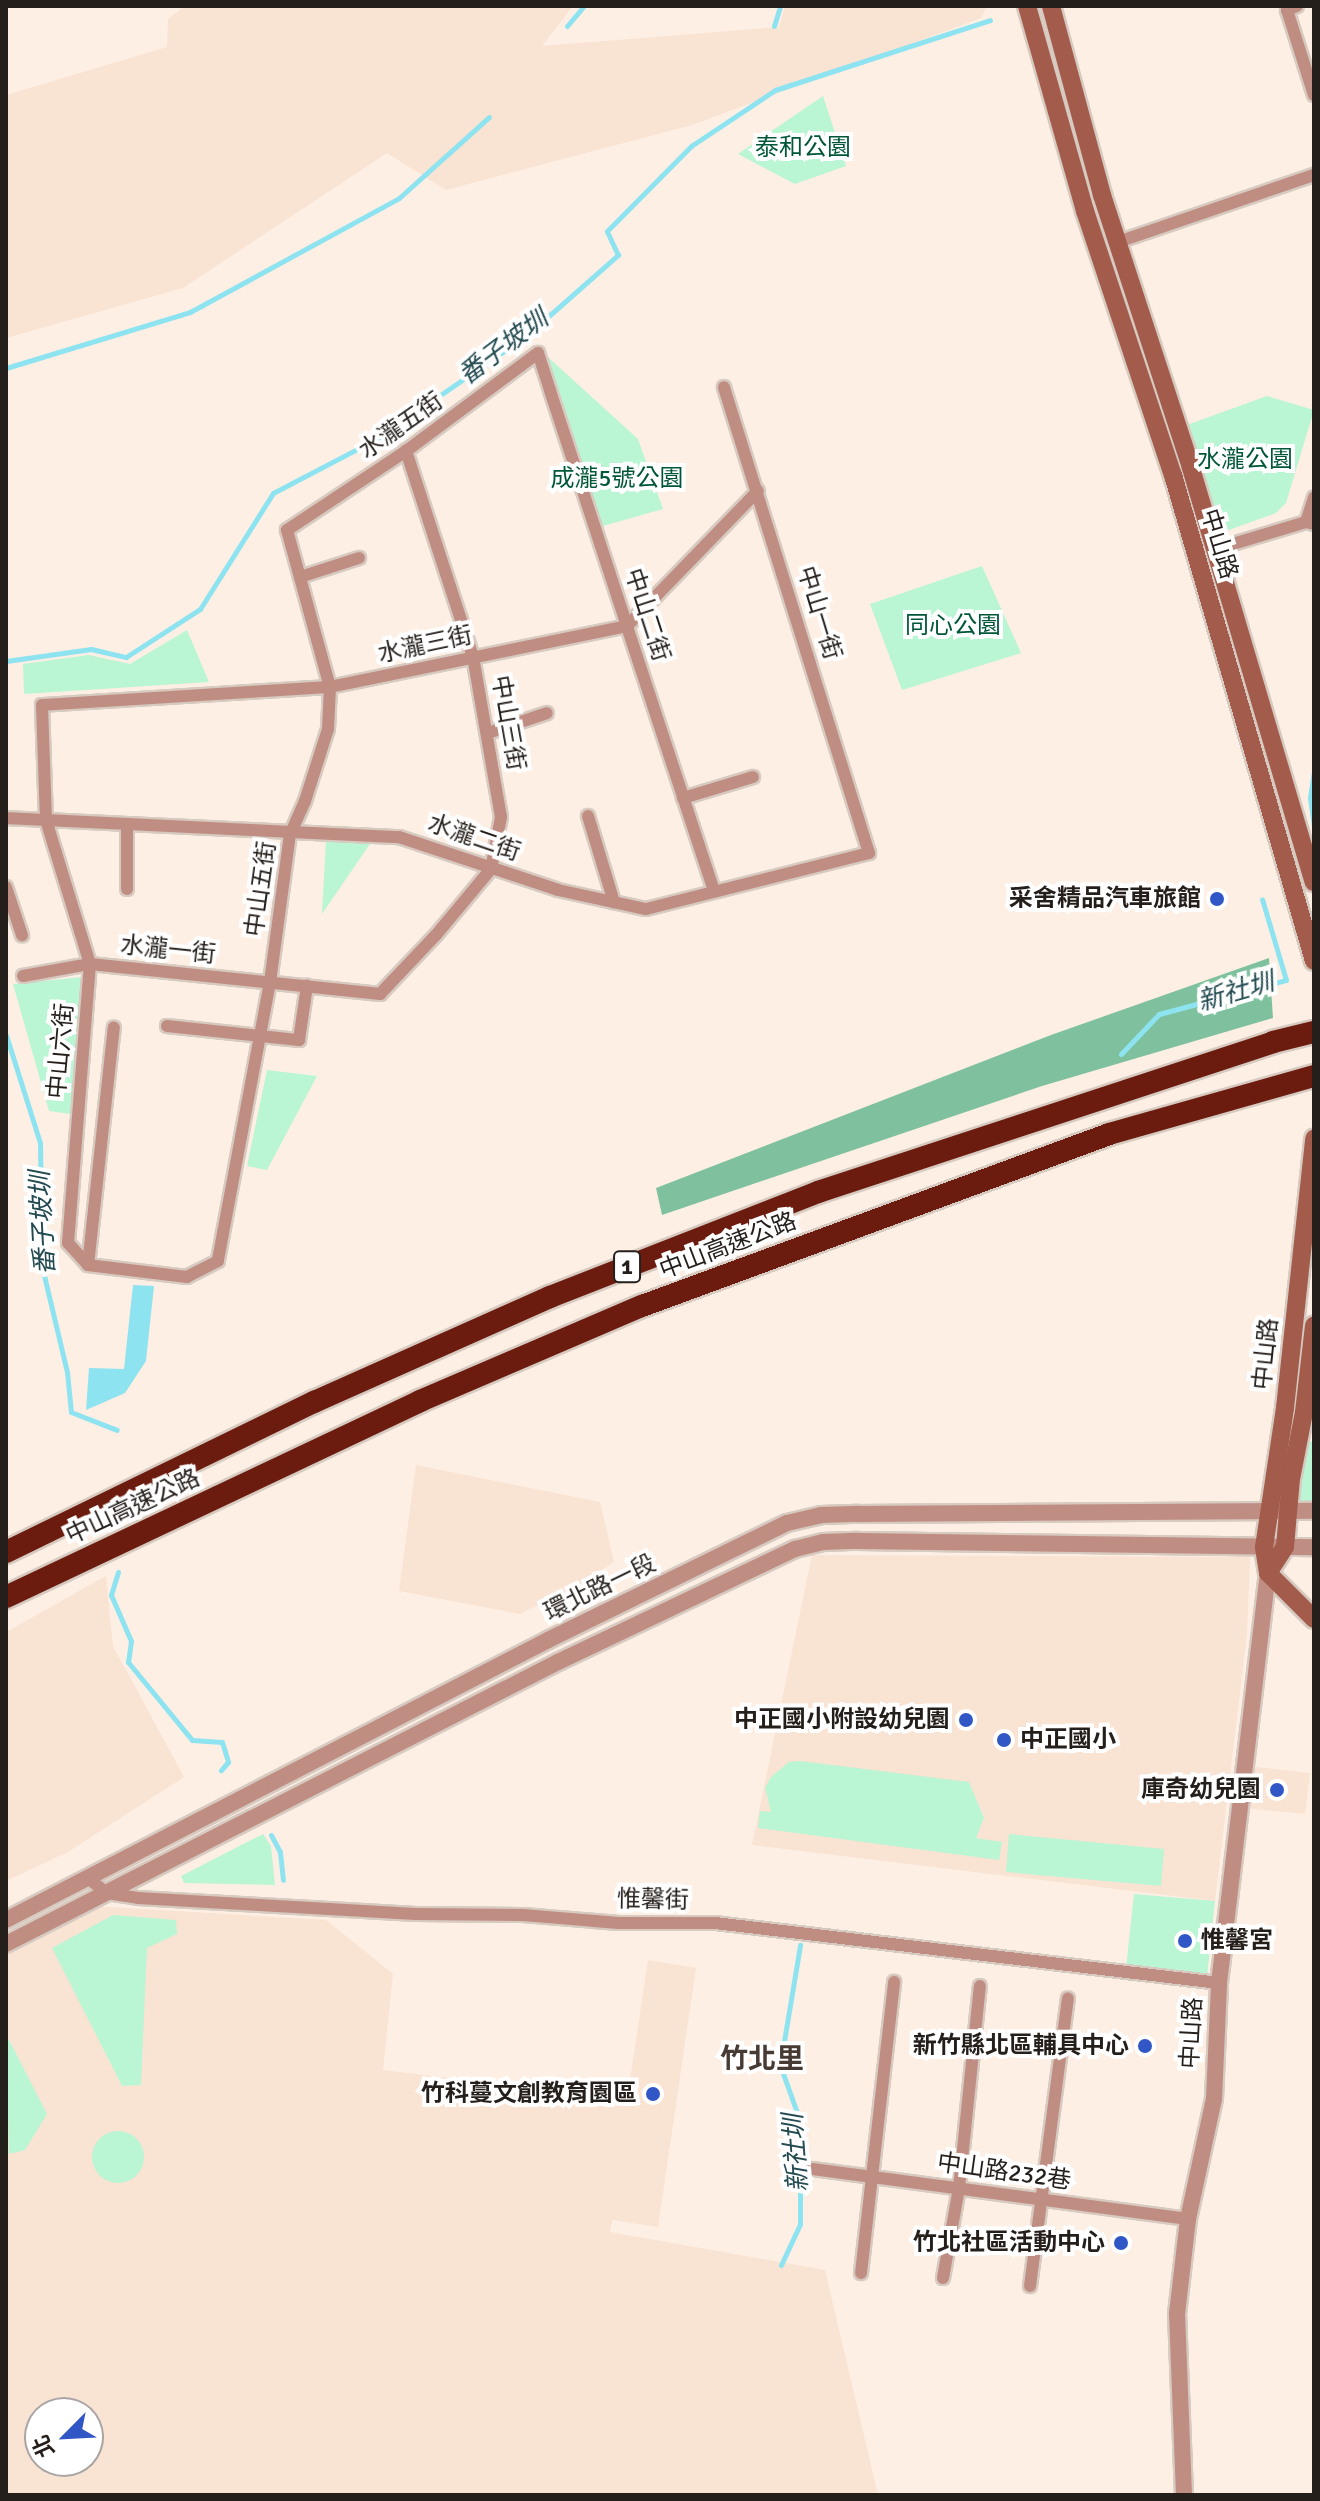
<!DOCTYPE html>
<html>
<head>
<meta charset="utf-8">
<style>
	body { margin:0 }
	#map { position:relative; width:1320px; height:2501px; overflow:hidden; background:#feefe4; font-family:Signika,"Noto Sans TC",sans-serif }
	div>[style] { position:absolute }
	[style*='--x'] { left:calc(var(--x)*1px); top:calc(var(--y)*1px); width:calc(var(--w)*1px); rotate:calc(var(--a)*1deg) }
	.built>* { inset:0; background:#f9e3d3 }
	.green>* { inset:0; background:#baf5d4 }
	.round { border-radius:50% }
	.forest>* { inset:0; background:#7fc19e }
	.water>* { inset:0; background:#8ee3f0 }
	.stream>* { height:5px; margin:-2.5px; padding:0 2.5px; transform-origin:2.5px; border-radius:2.5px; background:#8ee3f0 }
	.roads { filter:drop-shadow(2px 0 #d7cac0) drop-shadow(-2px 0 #d7cac0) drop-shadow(0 2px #d7cac0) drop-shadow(0 -2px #d7cac0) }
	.minor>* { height:12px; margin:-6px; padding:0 6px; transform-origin:6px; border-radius:6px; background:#c08d82 }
	.tertiary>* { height:16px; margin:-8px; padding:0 8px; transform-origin:8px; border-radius:8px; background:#c08d82 }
	.secondary>* { height:18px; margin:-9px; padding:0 9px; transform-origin:9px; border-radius:9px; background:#a35b4c }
	.motorway>* { height:22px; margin:-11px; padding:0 11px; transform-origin:11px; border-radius:11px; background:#6c1c0e }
	.dots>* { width:22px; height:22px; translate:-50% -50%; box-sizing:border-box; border:4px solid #fff; border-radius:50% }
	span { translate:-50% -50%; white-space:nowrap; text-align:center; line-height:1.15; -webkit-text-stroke:8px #fff; paint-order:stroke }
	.shield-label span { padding:2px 6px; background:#fff; border:2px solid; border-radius:6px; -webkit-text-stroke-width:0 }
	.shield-label { font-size:22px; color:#251f1b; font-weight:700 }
	.park-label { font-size:24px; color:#005737 }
	.street-label { font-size:24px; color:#251f1b }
	.poi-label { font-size:24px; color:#251f1b; font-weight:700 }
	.right { translate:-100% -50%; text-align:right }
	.left { translate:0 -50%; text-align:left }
	.water-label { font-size:26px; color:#224a50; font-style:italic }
	.quarter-label { font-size:28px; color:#473b33; font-weight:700 }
	.frame { position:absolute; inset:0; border:8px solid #251f1b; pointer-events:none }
	.north { position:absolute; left:24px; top:2397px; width:80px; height:80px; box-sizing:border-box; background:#fff; border:2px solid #a8a5a4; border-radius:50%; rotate:246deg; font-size:22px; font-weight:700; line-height:32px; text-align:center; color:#251f1b }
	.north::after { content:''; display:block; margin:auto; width:28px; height:36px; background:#3156c6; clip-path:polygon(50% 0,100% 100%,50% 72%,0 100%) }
</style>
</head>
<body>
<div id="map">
	<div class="built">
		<i style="clip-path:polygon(185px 6px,573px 6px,542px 46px,779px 27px,785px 6px,987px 6px,981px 18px,692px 125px,446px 190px,387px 153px,183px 288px,6px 338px,6px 95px,167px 47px,168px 19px)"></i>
		<i style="clip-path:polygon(416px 1465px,600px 1502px,614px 1562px,581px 1584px,520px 1614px,399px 1591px)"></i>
		<i style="clip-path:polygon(812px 1555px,1250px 1557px,1247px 1634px,1215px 1901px,752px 1845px)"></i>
		<i style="clip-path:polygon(106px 1576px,113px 1646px,184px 1777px,68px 1852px,6px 1881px,6px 1632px)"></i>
		<i style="clip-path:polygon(1248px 1766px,1310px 1773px,1305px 1814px,1244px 1808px)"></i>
		<i style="clip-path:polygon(evenodd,93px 1906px,326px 1920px,393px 1974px,383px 2070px,627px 2100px,648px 1960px,696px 1968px,658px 2227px,612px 2220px,610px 2232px,825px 2270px,878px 2495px,6px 2495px,6px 1947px,93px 1906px,40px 2413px,88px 2413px,88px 2461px,40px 2461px,40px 2413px)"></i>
	</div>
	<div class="green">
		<i style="clip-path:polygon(823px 96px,846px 166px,795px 184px,738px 154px)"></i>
		<i style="clip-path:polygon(539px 349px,638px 439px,663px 509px,596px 528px)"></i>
		<i style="clip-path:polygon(1267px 396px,1314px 410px,1286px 503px,1276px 513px,1212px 536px,1184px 426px)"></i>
		<i style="clip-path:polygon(982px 566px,1021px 653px,902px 690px,870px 604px)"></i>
		<i style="clip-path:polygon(187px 630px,209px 682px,24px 694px,23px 664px,89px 655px,130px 664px)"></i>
		<i style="clip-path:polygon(326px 840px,372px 841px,322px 914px)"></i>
		<i style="clip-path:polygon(82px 977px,71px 1114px,49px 1111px,13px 984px)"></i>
		<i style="clip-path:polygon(267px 1070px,317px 1076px,267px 1170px,247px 1166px)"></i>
		<i style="clip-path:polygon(1304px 1440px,1314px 1442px,1314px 1502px,1298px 1502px)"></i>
		<i style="clip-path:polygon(800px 1761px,969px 1782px,984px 1818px,976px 1838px,1002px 1842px,999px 1860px,758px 1828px,760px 1811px,771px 1812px,765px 1788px,771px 1777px,789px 1762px)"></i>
		<i style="clip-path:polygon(263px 1834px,271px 1846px,275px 1885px,184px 1883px,181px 1876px)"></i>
		<i style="clip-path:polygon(1009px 1834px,1164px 1849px,1161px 1886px,1006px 1872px)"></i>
		<i style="clip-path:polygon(1134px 1894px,1215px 1901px,1207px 1977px,1126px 1968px)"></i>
		<i style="clip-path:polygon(113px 1915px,176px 1920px,177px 1934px,147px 1948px,141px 2085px,122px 2086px,52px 1948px)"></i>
		<i style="clip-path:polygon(6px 2034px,47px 2114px,25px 2150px,9px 2154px)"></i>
		<i class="round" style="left:92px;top:2131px;width:52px;height:52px"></i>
	</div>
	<div class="forest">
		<i style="clip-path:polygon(1269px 958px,1273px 1018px,1042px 1086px,662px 1215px,656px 1188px,1051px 1035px)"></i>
	</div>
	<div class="water">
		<i style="clip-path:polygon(133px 1285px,154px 1286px,146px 1361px,125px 1393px,86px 1410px,89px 1368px,124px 1369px)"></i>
	</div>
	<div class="stream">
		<i style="--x:567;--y:26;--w:26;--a:-50"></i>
		<i style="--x:774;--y:26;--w:21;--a:-73"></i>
		<i style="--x:6;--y:368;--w:192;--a:-16.9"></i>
		<i style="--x:190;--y:312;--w:238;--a:-28.6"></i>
		<i style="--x:399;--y:198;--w:121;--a:-42"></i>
		<i style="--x:6;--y:661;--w:86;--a:-8"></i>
		<i style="--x:91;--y:649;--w:36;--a:13"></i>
		<i style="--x:126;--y:657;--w:88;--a:-33"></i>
		<i style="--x:200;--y:609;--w:137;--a:-57.8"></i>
		<i style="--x:273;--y:493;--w:119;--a:-27.6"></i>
		<i style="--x:378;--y:438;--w:180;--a:-34.6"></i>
		<i style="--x:526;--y:336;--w:123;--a:-41.4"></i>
		<i style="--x:618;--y:255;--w:26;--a:-115"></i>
		<i style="--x:607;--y:231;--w:120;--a:-45.3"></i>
		<i style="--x:691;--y:146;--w:101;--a:-33.7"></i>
		<i style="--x:775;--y:90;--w:226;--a:-18"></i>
		<i style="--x:1314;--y:772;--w:26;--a:99"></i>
		<i style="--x:1310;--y:798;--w:29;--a:82"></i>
		<i style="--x:6;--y:1035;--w:113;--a:72.5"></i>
		<i style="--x:40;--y:1143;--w:124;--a:89.1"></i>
		<i style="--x:42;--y:1267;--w:108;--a:76.6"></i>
		<i style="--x:67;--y:1372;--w:40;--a:84.3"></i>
		<i style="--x:71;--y:1412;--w:49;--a:21.4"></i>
		<i style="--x:1121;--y:1054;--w:55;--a:-46.5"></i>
		<i style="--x:1159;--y:1014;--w:131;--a:-15"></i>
		<i style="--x:1286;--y:980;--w:84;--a:-106.5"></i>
		<i style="--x:118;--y:1572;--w:24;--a:107"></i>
		<i style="--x:111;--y:1595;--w:50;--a:66.5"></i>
		<i style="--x:131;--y:1641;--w:21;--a:98"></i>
		<i style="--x:128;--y:1662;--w:101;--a:50.6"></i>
		<i style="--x:192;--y:1740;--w:30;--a:4"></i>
		<i style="--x:222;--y:1742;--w:21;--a:73"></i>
		<i style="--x:228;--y:1762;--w:11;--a:131"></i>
		<i style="--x:271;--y:1835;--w:19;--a:62"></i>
		<i style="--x:280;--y:1852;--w:28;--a:84"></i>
		<i style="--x:781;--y:2265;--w:45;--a:-65.1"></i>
		<i style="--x:800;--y:2224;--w:103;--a:-90"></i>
		<i style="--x:800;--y:2121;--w:59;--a:-109.7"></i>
		<i style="--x:780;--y:2065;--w:122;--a:-80.5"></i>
	</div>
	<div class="roads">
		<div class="minor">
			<i style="--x:1297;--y:6;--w:11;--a:158"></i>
			<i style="--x:1287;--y:10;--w:89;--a:72.4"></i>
			<i style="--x:1118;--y:242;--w:207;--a:-18.9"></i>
			<i style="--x:1306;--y:522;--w:26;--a:-72"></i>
			<i style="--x:1216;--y:549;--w:94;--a:-16.7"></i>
			<i style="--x:1306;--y:522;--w:8;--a:14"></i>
			<i style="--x:300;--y:577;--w:62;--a:-17.9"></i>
			<i style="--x:488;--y:733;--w:62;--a:-18.7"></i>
			<i style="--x:683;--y:798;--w:73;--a:-16.7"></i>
			<i style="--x:588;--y:816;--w:90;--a:73.2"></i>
			<i style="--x:6;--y:818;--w:393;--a:2.8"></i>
			<i style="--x:399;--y:837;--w:168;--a:18.4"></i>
			<i style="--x:558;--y:890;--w:90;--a:12.2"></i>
			<i style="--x:646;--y:909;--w:230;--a:-14.1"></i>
			<i style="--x:869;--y:853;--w:488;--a:-107.3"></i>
			<i style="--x:127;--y:824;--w:65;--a:90"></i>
			<i style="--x:6;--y:887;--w:51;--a:71.6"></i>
			<i style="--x:714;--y:891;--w:279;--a:-108.2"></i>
			<i style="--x:627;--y:626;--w:248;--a:-108.1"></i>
			<i style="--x:550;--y:390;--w:39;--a:-108"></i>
			<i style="--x:538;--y:353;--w:164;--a:143.4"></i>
			<i style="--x:406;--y:451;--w:143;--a:146.4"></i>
			<i style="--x:287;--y:530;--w:163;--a:74.7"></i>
			<i style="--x:330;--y:687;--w:42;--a:92.7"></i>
			<i style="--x:328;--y:729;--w:76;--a:107.7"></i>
			<i style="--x:305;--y:801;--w:36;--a:114"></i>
			<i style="--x:290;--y:834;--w:149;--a:97.7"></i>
			<i style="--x:270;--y:982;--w:284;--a:100.6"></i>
			<i style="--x:218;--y:1261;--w:35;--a:153"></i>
			<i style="--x:187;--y:1277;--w:100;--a:-173.1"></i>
			<i style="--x:88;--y:1265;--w:30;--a:-132"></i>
			<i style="--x:68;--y:1243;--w:280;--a:-85.5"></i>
			<i style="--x:90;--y:964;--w:151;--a:-107"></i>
			<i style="--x:46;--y:820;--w:115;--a:-92"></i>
			<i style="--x:42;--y:705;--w:289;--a:-3.6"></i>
			<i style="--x:330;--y:687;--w:303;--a:-11.6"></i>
			<i style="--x:627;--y:626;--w:188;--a:-45.9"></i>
			<i style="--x:23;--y:976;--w:68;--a:-10.2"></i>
			<i style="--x:90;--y:964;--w:292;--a:5.9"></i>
			<i style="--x:380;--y:994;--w:81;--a:-46.5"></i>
			<i style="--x:436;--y:935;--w:86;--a:-50.2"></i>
			<i style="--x:491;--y:869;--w:53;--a:-79.1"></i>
			<i style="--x:501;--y:817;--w:162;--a:-99.9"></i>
			<i style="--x:473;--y:657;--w:217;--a:-108"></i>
			<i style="--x:167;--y:1026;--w:133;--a:6.1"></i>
			<i style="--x:299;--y:1040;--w:55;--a:-81.6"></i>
			<i style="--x:88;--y:1265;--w:239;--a:-83.8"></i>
			<i style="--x:89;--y:1879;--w:23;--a:38"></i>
			<i style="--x:107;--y:1893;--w:31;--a:9"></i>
			<i style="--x:138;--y:1898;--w:278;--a:3.3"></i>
			<i style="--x:416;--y:1914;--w:107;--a:0.5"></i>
			<i style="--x:523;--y:1915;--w:96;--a:4.8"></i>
			<i style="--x:619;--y:1923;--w:96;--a:0"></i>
			<i style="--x:715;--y:1923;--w:508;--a:6.79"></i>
			<i style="--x:813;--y:2169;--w:378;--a:7.6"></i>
			<i style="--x:861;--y:2273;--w:293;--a:-83.5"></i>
			<i style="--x:943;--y:2278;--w:91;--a:-79.9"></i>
			<i style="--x:959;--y:2188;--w:203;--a:-84.1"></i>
			<i style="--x:1030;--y:2286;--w:290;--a:-82.5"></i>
		</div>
		<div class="tertiary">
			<i style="--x:6;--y:1920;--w:610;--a:-27.32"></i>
			<i style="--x:548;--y:1640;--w:266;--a:-26.1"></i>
			<i style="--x:787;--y:1523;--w:35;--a:-13"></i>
			<i style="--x:821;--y:1515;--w:37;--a:-2"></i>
			<i style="--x:858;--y:1514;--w:456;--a:-0.4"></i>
			<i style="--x:6;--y:1944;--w:620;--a:-27.06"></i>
			<i style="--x:558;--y:1662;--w:263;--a:-25.5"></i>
			<i style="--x:795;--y:1549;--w:29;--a:-14"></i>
			<i style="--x:823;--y:1542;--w:35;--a:-2"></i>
			<i style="--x:858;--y:1541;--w:456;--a:0.8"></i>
			<i style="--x:1184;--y:2495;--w:181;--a:-92.2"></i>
			<i style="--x:1177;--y:2314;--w:96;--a:-83.4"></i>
			<i style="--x:1188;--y:2219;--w:123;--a:-77.8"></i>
			<i style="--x:1214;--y:2099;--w:116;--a:-87.5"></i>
			<i style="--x:1219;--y:1983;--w:413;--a:-83.2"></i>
		</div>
		<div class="secondary">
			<i style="--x:1027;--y:6;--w:213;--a:74.2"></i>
			<i style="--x:1085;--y:211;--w:278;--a:71.6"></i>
			<i style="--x:1173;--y:475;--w:506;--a:73.82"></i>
			<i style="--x:1051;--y:6;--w:196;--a:74.9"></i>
			<i style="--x:1102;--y:195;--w:287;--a:71.9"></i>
			<i style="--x:1191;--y:468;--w:432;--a:73.5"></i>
			<i style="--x:1268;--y:1573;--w:26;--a:-99"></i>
			<i style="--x:1264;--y:1547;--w:141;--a:-81.4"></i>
			<i style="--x:1285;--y:1408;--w:271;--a:-83.8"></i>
			<i style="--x:1268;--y:1573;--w:31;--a:-57"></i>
			<i style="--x:1285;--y:1547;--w:68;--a:-85"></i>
			<i style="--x:1291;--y:1479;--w:68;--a:-79"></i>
			<i style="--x:1304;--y:1412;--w:87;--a:-83.4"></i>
			<i style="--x:1268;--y:1573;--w:65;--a:45"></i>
		</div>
		<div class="motorway">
			<i style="--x:6;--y:1552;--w:343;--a:-26"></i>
			<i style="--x:314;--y:1402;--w:258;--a:-24"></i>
			<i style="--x:550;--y:1297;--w:288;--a:-21.4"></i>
			<i style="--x:818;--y:1192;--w:479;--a:-18.2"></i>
			<i style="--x:1273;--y:1042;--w:42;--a:-13.7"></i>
			<i style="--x:6;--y:1597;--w:458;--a:-25.3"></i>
			<i style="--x:420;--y:1401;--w:241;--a:-23.2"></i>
			<i style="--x:642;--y:1306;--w:498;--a:-20.2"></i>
			<i style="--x:1109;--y:1134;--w:213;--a:-15.8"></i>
		</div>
	</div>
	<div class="dots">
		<i style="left:1217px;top:899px;background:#3156c6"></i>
		<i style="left:966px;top:1720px;background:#3156c6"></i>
		<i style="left:1004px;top:1740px;background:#3156c6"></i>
		<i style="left:1277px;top:1790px;background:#3156c6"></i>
		<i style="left:1185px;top:1941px;background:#3156c6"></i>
		<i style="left:1145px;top:2046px;background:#3156c6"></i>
		<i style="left:653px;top:2094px;background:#3156c6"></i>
		<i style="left:1121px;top:2243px;background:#3156c6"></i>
	</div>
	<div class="shield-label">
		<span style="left:627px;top:1267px">1</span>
	</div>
	<div class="park-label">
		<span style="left:803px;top:148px">泰和公園</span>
		<span style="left:1245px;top:460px">水瀧公園</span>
		<span style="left:617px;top:479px">成瀧5號公園</span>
		<span style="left:953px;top:626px">同心公園</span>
	</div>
	<div class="street-label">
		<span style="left:401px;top:426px;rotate:-35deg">水瀧五街</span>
		<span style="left:1219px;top:544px;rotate:73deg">中山路</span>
		<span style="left:819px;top:613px;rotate:73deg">中山一街</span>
		<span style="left:647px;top:615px;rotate:72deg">中山二街</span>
		<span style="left:425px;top:645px;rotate:-12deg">水瀧三街</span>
		<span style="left:508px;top:723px;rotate:80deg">中山三街</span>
		<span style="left:474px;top:838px;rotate:19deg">水瀧二街</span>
		<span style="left:261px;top:889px;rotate:-82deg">中山五街</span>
		<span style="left:168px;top:950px;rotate:6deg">水瀧一街</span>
		<span style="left:61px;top:1051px;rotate:-85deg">中山六街</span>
		<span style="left:728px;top:1246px;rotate:-21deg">中山高速公路</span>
		<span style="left:1266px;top:1354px;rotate:-84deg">中山路</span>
		<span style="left:133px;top:1507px;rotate:-25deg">中山高速公路</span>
		<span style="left:600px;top:1588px;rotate:-26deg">環北路一段</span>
		<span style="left:653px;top:1900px;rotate:1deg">惟馨街</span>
		<span style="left:1192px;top:2033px;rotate:-87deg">中山路</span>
		<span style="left:1004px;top:2172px;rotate:8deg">中山路232巷</span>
	</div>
	<div class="poi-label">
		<span class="right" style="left:1201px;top:899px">采舍精品汽車旅館</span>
		<span class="right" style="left:950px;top:1720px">中正國小附設幼兒園</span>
		<span class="left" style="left:1020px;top:1740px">中正國小</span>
		<span class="right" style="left:1261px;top:1790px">庫奇幼兒園</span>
		<span class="left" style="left:1201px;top:1941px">惟馨宮</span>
		<span class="right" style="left:1129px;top:2046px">新竹縣北區輔具中心</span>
		<span class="right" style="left:637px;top:2094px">竹科蔓文創教育園區</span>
		<span class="right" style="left:1105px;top:2243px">竹北社區活動中心</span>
	</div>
	<div class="water-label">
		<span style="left:504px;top:348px;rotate:-37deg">番子坡圳</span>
		<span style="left:1236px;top:993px;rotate:-16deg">新社圳</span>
		<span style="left:44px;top:1223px;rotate:-93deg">番子坡圳</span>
		<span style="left:797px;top:2153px;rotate:-94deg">新社圳</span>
	</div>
	<div class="quarter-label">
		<span style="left:762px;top:2059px">竹北里</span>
	</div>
	<div class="frame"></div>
	<div class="north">北</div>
</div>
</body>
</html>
